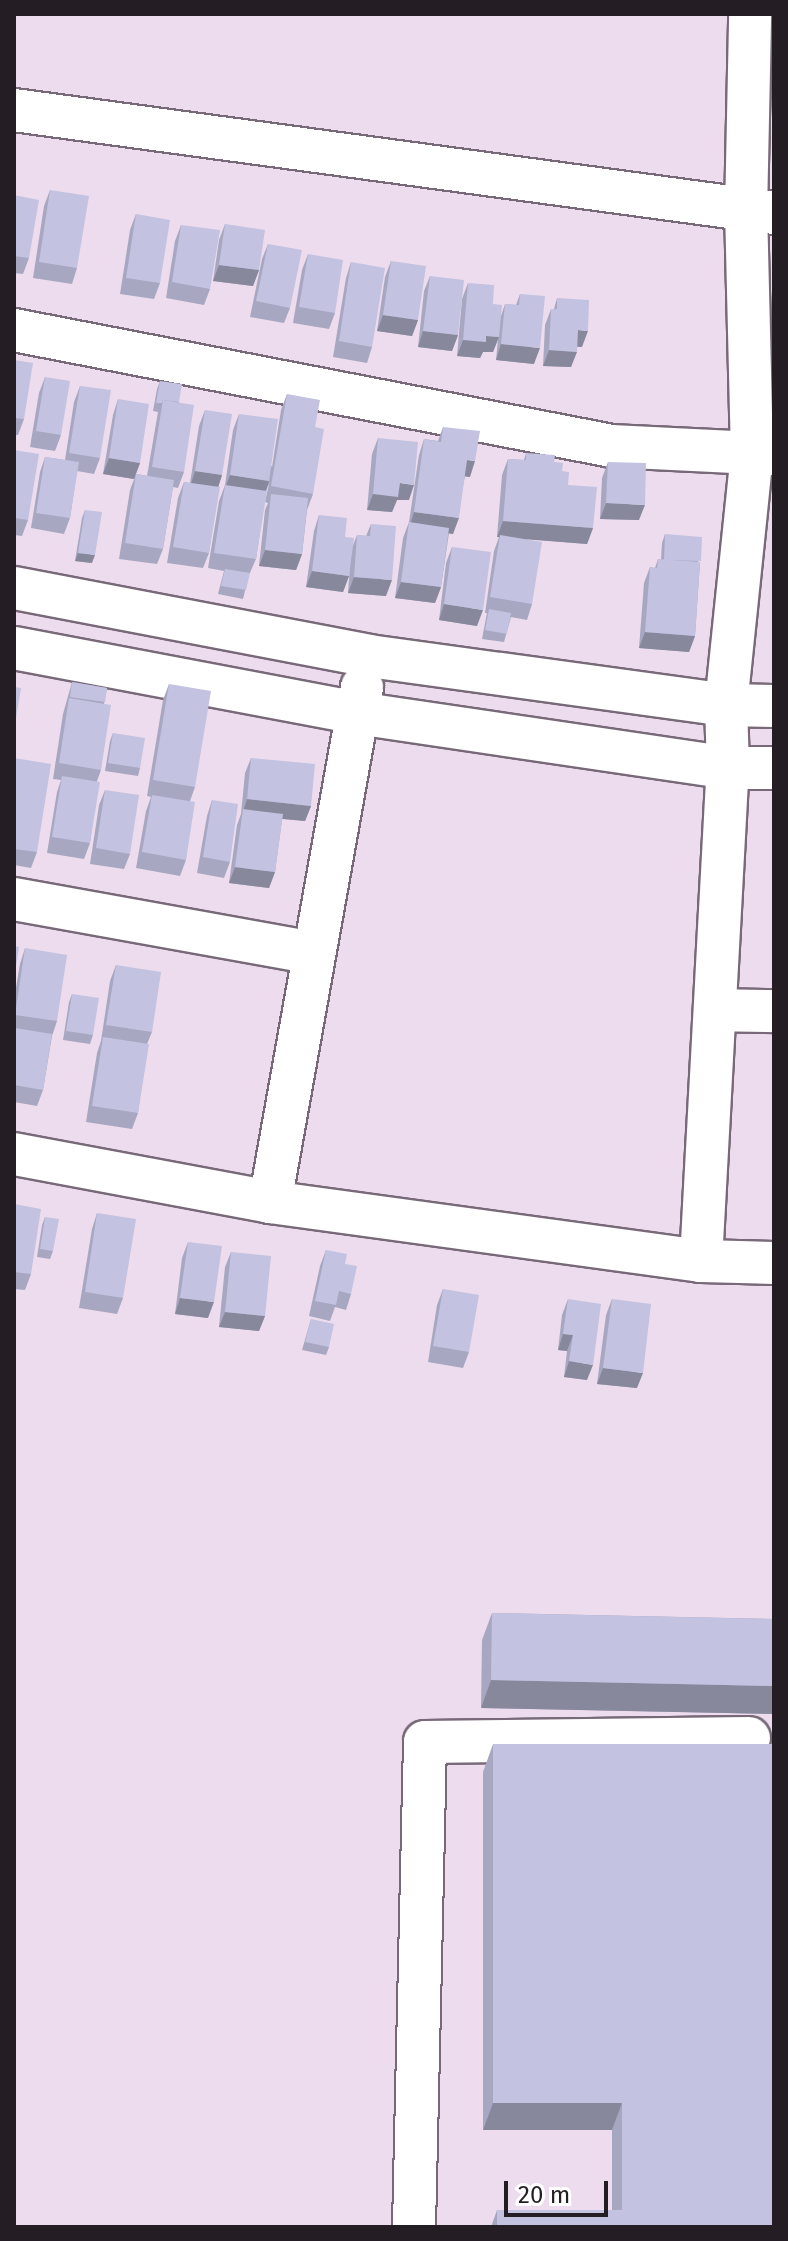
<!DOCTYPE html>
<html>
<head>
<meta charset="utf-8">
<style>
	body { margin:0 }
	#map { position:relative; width:788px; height:2241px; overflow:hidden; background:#eddced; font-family:"Fira Sans",sans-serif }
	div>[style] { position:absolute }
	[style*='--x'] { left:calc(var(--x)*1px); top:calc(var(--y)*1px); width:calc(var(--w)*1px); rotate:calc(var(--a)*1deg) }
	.roads { filter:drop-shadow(2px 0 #786978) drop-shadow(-2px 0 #786978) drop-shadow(0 2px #786978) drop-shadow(0 -2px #786978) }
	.minor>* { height:42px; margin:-21px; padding:0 21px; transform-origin:21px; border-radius:21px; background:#fff }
	.wall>* { inset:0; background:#a8a7c1 }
	.shaded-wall>* { inset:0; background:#88889d }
	.building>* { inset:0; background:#c3c2e0 }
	span { translate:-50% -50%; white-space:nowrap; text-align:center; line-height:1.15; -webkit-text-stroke:6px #fff; paint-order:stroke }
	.frame { position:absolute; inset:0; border:16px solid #241e24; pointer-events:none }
	.scale { position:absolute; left:504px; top:2181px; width:104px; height:36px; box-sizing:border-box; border:4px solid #241e24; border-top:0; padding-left:10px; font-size:24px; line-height:28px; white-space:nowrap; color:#241e24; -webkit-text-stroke:6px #fff; paint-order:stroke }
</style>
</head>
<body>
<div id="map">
	<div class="roads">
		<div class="minor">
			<i style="--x:14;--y:110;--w:767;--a:7.72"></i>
			<i style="--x:14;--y:330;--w:609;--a:10.98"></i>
			<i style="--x:612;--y:446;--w:162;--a:2.8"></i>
			<i style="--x:14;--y:588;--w:361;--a:10.8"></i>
			<i style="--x:369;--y:656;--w:360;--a:7.8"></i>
			<i style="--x:726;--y:705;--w:48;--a:1.2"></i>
			<i style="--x:14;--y:648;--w:349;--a:10.7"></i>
			<i style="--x:357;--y:713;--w:375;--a:8.4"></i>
			<i style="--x:728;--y:768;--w:46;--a:0"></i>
			<i style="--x:14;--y:899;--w:304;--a:10.2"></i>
			<i style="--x:715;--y:1010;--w:59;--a:1"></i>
			<i style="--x:14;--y:1154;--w:260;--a:10.6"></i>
			<i style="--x:270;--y:1202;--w:435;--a:7.8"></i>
			<i style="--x:701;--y:1261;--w:73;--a:1.6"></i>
			<i style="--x:270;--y:1202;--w:523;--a:-79.87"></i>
			<i style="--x:701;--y:1261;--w:494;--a:-86.9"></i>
			<i style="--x:728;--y:768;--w:63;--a:-91.8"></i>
			<i style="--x:726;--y:705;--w:252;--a:-84.1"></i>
			<i style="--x:752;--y:454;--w:241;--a:-91.4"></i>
			<i style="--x:746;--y:213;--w:199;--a:-88.8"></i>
			<i style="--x:414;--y:2227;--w:485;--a:-88.7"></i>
			<i style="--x:425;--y:1742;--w:324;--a:-0.7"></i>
		</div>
	</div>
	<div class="wall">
		<i style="clip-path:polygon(50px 190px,77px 268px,72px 284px,33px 278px,44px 206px)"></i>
		<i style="clip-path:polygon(14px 195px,29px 258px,23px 274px,14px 273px)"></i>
		<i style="clip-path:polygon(136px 214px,160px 283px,154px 299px,120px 294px,130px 230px)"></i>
		<i style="clip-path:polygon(225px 224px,259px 270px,253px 286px,213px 281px,219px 240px)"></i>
		<i style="clip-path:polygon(181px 225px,210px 289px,204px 305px,166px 298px,175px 241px)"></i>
		<i style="clip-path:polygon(268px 244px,290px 308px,284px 323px,250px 317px,262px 259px)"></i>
		<i style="clip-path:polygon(308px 254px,335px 313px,329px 329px,293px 323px,302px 270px)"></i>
		<i style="clip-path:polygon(391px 261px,418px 320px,412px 336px,377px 331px,385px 277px)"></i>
		<i style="clip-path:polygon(351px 262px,372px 347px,367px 363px,333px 357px,346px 278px)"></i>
		<i style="clip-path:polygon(430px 276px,458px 335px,452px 351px,418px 347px,424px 291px)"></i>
		<i style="clip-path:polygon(468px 283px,493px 304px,501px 316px,505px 304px,516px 305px,520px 294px,534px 364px,496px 360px,498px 339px,493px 352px,483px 352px,480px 358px,457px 356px,462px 299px)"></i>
		<i style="clip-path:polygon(557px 298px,582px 347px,577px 347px,571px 367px,543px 366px,545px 325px,551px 309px,554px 309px)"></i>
		<i style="clip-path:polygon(14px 360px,24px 419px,18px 435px,14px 435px)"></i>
		<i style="clip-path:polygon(45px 377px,61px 435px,55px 451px,30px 447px,39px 393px)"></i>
		<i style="clip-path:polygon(160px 381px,179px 402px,184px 472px,178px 488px,173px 487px,163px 549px,157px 564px,119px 559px,130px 490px,136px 474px,147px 476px,158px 412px,153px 411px,157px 389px)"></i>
		<i style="clip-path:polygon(80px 386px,100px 458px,94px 474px,77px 471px,70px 518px,64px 534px,31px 528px,40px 472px,45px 457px,65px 460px,74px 402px)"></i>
		<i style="clip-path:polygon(287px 394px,315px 427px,313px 494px,307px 510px,302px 554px,296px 570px,259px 566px,265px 510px,268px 503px,265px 502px,269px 484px,266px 491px,256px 559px,249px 575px,243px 599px,218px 594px,224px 571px,208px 568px,219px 501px,225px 485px,233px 430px,239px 414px,272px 467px,281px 410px)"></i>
		<i style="clip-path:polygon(118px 399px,140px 463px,134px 479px,103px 474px,113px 415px)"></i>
		<i style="clip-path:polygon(205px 410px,222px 475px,218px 487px,209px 553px,203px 568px,167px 563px,178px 498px,184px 482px,190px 483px,199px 426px)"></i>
		<i style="clip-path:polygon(443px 427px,470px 477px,465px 476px,453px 534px,449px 533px,441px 587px,435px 603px,395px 598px,403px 538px,409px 522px,419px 455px,424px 439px,438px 441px)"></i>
		<i style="clip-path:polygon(378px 438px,409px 500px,397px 500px,392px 512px,367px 510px,372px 454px)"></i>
		<i style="clip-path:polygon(14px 450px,28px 520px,22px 536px,14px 535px)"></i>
		<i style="clip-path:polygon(526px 453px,554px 462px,562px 471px,568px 485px,593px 528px,587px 544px,528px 539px,532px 604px,527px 620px,511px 617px,504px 642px,482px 639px,487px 613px,485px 613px,494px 551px,499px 537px,497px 537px,502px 475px,508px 459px,524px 460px)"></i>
		<i style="clip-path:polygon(608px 462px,639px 520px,600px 519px,602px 478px)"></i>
		<i style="clip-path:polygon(85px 510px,92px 563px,75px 561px,82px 518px)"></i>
		<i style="clip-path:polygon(319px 515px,345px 537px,352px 548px,357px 535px,366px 536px,371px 524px,386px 596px,348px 593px,350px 565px,349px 576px,343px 592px,306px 587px,314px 531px)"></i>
		<i style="clip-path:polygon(665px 534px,700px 563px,695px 636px,689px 652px,639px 648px,644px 583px,650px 567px,655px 568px,658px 559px,661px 560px,662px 543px)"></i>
		<i style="clip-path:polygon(452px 547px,477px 626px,439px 620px,446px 563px)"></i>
		<i style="clip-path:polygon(72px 682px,107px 688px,104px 704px,101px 770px,97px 781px,90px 843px,84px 859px,47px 853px,57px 792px,61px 780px,53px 779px,63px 714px)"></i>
		<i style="clip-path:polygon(169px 684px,195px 787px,190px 801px,186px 860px,180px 876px,136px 868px,146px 811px,151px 797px,147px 796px,163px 700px)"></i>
		<i style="clip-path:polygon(113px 733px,140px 768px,138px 776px,105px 771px,110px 741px)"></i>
		<i style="clip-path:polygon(14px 758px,37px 852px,31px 868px,14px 865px)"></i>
		<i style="clip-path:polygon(251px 758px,311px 806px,305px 821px,282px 819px,275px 872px,269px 888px,229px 883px,237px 825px,241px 814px,245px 773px)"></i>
		<i style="clip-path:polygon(105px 790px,130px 854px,124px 869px,90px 864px,99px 805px)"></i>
		<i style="clip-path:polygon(212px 800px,230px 862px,224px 878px,197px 873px,207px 816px)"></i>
		<i style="clip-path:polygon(25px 948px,57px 1021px,52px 1036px,43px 1090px,37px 1106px,14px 1102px,14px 999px,20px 964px)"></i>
		<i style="clip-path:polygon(116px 965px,152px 1032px,147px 1044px,138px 1113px,132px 1129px,86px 1122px,97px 1053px,101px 1041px,110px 981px)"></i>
		<i style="clip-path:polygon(72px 994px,93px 1035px,90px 1044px,63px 1040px,69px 1002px)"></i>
		<i style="clip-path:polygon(14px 1204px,31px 1274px,25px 1290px,14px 1289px)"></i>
		<i style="clip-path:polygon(97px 1213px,123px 1298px,117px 1314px,79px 1308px,92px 1229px)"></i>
		<i style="clip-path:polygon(45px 1217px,53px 1251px,50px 1259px,37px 1257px,42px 1225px)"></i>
		<i style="clip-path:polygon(188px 1242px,208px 1318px,175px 1314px,182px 1258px)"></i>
		<i style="clip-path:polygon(326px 1250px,345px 1264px,351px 1294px,346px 1310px,335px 1307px,330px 1321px,309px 1316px,320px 1266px)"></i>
		<i style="clip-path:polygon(231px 1252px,265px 1316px,259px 1331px,219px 1327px,225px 1267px)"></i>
		<i style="clip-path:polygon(443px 1289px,469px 1352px,463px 1368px,428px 1362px,437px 1305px)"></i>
		<i style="clip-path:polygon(568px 1299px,587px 1380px,564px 1377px,567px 1351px,558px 1350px,562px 1315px)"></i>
		<i style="clip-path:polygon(612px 1299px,637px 1388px,597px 1384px,606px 1315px)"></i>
		<i style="clip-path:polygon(774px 1318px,774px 1383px,772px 1383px,772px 1322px)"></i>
		<i style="clip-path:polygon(311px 1319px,329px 1347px,326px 1355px,302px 1350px)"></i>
		<i style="clip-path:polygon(492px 1613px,774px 1619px,774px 1714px,481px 1708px,482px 1640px)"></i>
		<i style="clip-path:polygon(493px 1744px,774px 2227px,491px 2227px,497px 2210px,612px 2210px,612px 2130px,483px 2130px,483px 1772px)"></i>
	</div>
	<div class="shaded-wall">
		<i style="clip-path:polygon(219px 265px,259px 270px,253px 286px,213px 281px)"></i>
		<i style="clip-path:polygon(383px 315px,418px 320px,412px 336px,377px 331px)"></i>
		<i style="clip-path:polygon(578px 330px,588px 331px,582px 347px,572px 346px)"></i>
		<i style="clip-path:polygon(423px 331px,458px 335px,452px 351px,418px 347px)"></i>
		<i style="clip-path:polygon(486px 336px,499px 337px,493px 352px,483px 352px,480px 358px,457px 356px,463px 340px)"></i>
		<i style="clip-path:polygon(501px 344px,540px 348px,534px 364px,496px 360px)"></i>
		<i style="clip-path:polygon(549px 350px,577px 352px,571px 367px,543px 366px)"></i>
		<i style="clip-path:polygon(109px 458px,140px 463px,134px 479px,103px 474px)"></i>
		<i style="clip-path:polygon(467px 460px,475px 461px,470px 477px,461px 476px)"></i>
		<i style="clip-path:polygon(195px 471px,222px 475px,217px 491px,190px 487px)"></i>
		<i style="clip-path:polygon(230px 475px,269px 481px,264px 497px,224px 491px)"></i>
		<i style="clip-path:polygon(400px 483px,414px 485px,409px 500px,397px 500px,392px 512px,367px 510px,373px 494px)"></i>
		<i style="clip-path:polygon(606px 503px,645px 505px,639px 520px,600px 519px)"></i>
		<i style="clip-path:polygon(414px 512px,459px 518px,453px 534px,409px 528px)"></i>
		<i style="clip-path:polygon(503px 521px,593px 528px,587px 544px,497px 537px)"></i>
		<i style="clip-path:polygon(265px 550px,302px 554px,296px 570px,259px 566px)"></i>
		<i style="clip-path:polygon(78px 553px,95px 555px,92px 563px,75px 561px)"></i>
		<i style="clip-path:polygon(312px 571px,349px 576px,343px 592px,306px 587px)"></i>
		<i style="clip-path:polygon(354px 577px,392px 580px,386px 596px,348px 593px)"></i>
		<i style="clip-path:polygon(401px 582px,441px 587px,435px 603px,395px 598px)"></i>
		<i style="clip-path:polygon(444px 604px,483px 610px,477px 626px,439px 620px)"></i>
		<i style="clip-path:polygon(645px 632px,695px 636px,689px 652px,639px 648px)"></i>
		<i style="clip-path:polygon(247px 799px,311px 806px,305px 821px,242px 815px)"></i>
		<i style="clip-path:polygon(235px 867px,275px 872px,269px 888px,229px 883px)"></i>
		<i style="clip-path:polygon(180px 1298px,214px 1302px,208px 1318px,175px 1314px)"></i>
		<i style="clip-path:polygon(225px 1312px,265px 1316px,259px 1331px,219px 1327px)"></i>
		<i style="clip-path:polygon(563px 1334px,573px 1335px,567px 1351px,558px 1350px)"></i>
		<i style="clip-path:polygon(569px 1361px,593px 1365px,587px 1380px,564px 1377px)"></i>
		<i style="clip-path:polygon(603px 1368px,643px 1373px,637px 1388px,597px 1384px)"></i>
		<i style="clip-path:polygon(491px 1680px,774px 1686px,774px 1714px,481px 1708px)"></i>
		<i style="clip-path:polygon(493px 2103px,622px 2103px,612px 2130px,483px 2130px)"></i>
	</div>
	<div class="building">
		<i style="clip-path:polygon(50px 190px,89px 196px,77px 268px,39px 262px)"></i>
		<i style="clip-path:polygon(14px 195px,39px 200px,29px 258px,14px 256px)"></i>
		<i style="clip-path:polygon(136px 214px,170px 220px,160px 283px,126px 278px)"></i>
		<i style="clip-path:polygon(225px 224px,265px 230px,259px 270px,219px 265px)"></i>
		<i style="clip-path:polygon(181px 225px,220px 230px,210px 289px,172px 282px)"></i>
		<i style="clip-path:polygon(268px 244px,302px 250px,290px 308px,256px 301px)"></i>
		<i style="clip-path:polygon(308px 254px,343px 260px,335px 313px,299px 307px)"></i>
		<i style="clip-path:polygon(391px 261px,426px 266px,418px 320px,383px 315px)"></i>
		<i style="clip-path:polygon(351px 262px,385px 268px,372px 347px,339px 341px)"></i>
		<i style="clip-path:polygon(430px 276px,464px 280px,458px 335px,423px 331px)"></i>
		<i style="clip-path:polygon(468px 283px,494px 285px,493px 304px,502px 305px,499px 337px,486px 336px,486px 342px,463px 340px)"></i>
		<i style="clip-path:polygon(520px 294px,545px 296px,540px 348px,501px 344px,505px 304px,519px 305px)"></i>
		<i style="clip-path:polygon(557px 298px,589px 300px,588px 331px,578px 330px,577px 352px,549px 350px,551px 309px,557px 309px)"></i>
		<i style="clip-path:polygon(14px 360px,33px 363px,24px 419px,14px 418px)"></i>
		<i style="clip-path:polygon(45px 377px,70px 381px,61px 435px,36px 431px)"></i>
		<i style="clip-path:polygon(160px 381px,182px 384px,179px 402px,163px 400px,162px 403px,156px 403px)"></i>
		<i style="clip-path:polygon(80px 386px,111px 390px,100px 458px,69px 453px)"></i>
		<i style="clip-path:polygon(287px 394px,320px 400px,315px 427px,324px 429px,313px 494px,271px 486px)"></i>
		<i style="clip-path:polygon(118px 399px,149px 404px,140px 463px,109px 458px)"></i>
		<i style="clip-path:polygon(163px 400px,194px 405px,184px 472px,152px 467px)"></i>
		<i style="clip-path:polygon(205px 410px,232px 414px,222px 475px,195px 471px)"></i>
		<i style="clip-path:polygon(239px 414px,278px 419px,269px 481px,230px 475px)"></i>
		<i style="clip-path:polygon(443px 427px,480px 431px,475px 461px,467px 460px,459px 518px,414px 512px,424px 439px,441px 442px)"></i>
		<i style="clip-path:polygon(378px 438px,418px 442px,414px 485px,400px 483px,398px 497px,373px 494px)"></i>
		<i style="clip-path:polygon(14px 450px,39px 454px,28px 520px,14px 518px)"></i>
		<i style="clip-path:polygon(526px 453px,555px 455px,554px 462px,563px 463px,562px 471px,569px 472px,568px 485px,597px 487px,593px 528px,503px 521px,508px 459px,526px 460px)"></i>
		<i style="clip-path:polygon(45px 457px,79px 462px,70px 518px,36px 513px)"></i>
		<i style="clip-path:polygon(608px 462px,646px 463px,645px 505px,606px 503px)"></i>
		<i style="clip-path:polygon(136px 474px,174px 480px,163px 549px,125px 543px)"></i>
		<i style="clip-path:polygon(184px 482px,220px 487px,209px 553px,173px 547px)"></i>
		<i style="clip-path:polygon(225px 485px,267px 491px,256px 559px,214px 553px)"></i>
		<i style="clip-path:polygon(271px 494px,308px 498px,302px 554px,265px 550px)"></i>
		<i style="clip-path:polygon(85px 510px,102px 512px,95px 555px,78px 553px)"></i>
		<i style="clip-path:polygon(319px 515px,347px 518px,345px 537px,354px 538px,349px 576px,312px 571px)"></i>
		<i style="clip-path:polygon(409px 522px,449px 528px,441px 587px,401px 582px)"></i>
		<i style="clip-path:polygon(371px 524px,396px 526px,392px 580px,354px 577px,357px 535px,370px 536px)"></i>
		<i style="clip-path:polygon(665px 534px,702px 537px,701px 561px,664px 560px)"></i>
		<i style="clip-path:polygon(500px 535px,542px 542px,532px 604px,490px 597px)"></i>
		<i style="clip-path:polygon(452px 547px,491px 552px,483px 610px,444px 604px)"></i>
		<i style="clip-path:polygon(658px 559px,700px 562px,695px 636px,645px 632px,650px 567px,657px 568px)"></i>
		<i style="clip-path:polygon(225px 569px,250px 573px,246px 590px,221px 586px)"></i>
		<i style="clip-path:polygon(489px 609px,511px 613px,507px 634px,485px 630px)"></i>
		<i style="clip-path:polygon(72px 682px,107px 688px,105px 702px,70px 697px)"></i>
		<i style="clip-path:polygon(169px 684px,211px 691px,195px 787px,153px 780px)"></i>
		<i style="clip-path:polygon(14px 687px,21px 688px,14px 730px)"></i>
		<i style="clip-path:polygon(69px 698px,111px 705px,101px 770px,59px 763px)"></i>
		<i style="clip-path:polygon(113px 733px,145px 738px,140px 768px,108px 763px)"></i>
		<i style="clip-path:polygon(14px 758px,51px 764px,37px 852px,14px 849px)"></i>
		<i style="clip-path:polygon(251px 758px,315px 764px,311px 806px,247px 799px)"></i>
		<i style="clip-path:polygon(62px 776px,100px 782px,90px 843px,52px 837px)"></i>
		<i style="clip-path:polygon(105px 790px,139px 795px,130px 854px,96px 848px)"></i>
		<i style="clip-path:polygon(152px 795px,195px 802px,186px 860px,142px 852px)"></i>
		<i style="clip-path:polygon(212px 800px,238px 804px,230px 862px,203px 857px)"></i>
		<i style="clip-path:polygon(243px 809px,283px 814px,275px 872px,235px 867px)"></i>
		<i style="clip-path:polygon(14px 946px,19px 947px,14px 979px)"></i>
		<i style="clip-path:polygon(25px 948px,67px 955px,57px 1021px,15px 1015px)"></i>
		<i style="clip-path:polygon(116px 965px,161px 972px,152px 1032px,106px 1025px)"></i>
		<i style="clip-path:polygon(72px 994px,99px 998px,93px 1035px,66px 1031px)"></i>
		<i style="clip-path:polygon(15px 1028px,52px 1034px,43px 1090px,14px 1085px)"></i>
		<i style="clip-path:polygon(103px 1037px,149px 1044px,138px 1113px,92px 1106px)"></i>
		<i style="clip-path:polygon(14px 1204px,41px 1209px,31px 1274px,14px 1272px)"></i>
		<i style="clip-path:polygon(97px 1213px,136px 1219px,123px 1298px,85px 1292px)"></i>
		<i style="clip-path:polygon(45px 1217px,59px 1219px,53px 1251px,40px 1249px)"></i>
		<i style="clip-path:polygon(188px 1242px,222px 1246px,214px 1302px,180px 1298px)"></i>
		<i style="clip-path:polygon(326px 1250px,347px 1254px,345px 1264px,357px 1266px,351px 1294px,339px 1291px,336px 1305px,315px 1301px)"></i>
		<i style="clip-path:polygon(231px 1252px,271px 1256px,265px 1316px,225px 1312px)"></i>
		<i style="clip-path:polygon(443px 1289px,479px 1295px,469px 1352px,433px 1346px)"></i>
		<i style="clip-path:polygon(568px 1299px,601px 1304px,593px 1365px,569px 1361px,573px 1335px,563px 1334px)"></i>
		<i style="clip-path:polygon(612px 1299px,651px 1304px,643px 1373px,603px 1368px)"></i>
		<i style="clip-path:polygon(311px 1319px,334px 1324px,329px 1347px,305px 1342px)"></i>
		<i style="clip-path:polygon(492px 1613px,774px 1619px,774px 1686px,491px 1680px)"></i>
		<i style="clip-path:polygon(493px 1744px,774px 1744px,774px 2227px,497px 2227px,497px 2210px,622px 2210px,622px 2103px,493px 2103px)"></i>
	</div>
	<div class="frame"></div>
	<div class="scale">20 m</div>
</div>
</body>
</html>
